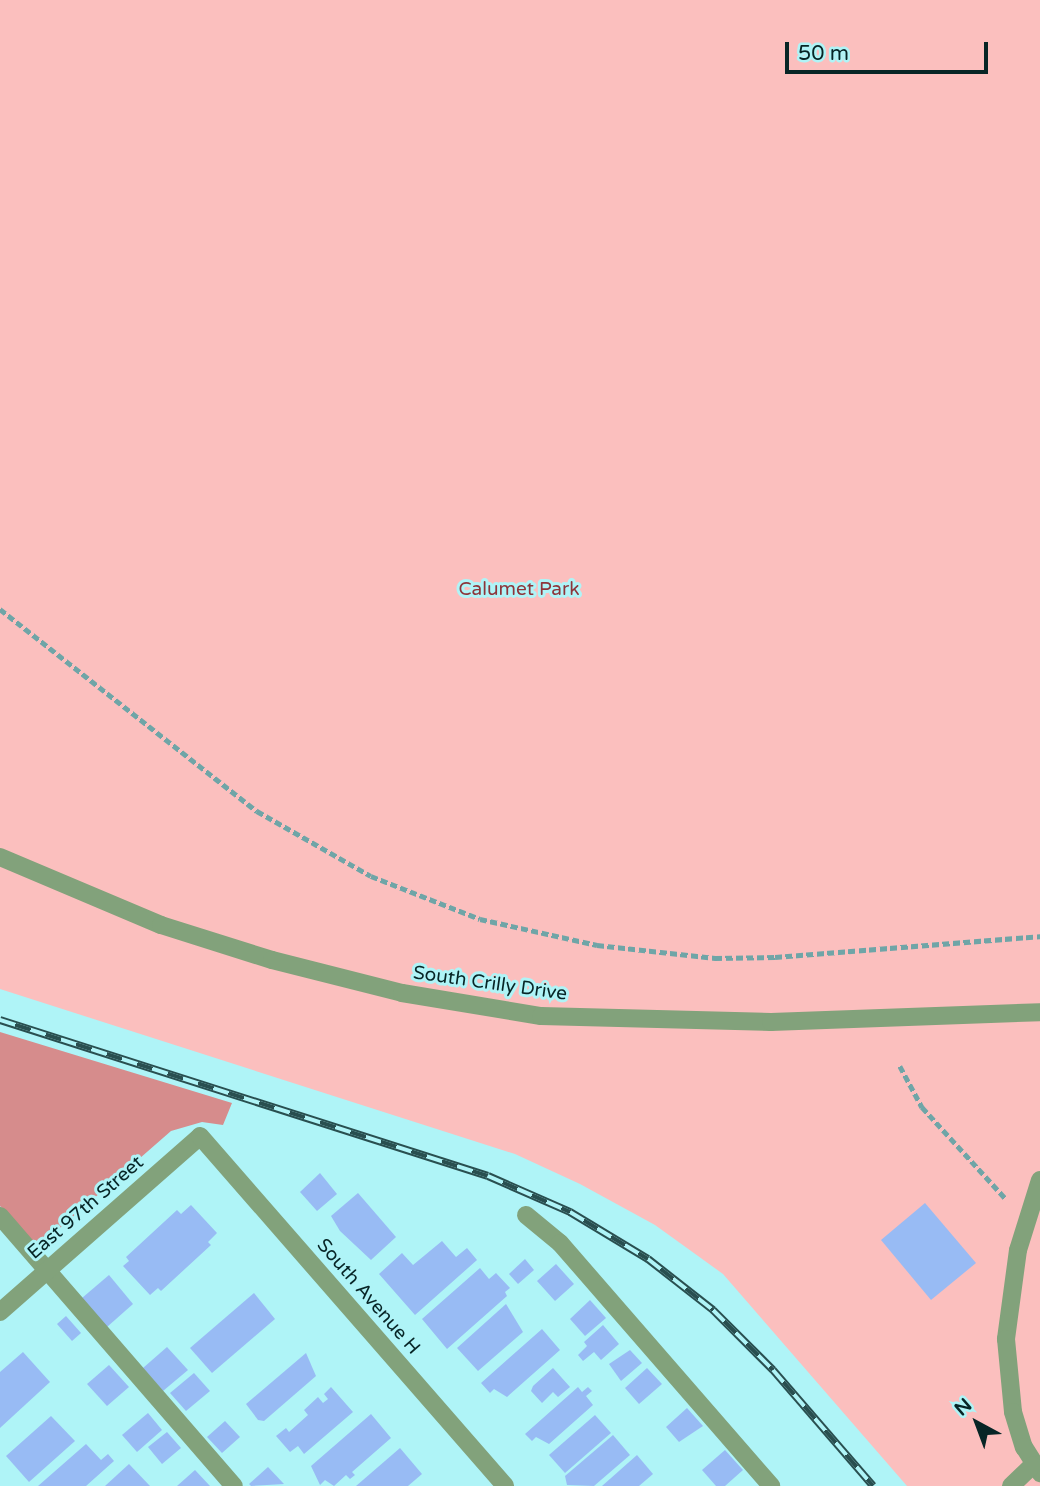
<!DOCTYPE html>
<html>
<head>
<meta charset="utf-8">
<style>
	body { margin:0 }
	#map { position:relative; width:1040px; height:1486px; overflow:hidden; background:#aff4f7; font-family:"Varela Round",sans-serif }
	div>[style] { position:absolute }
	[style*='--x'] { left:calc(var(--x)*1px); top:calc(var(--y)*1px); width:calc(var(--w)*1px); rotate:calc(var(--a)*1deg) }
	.green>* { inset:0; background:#fbbfbe }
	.forest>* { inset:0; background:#d68c8c }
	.building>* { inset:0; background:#98bbf4 }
	.path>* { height:4.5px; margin-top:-2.25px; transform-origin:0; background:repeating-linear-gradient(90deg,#6fa5a7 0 7px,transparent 0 10.5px) }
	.minor>* { height:18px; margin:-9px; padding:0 9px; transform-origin:9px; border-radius:9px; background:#82a27b }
	.rail>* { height:8px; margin-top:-4px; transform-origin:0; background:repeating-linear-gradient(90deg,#aff4f7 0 16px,#294f50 0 32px); box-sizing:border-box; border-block:2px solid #294f50 }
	span { translate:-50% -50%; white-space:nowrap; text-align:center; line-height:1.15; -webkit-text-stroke:6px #aff4f7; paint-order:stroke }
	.park-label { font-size:19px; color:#8d353a }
	.street-label { font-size:19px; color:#072526 }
	.north { position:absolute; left:942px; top:1388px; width:70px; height:70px; -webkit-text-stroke:5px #aff4f7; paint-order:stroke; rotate:319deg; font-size:19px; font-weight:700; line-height:28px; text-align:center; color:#072526 }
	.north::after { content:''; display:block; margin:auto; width:24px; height:32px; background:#072526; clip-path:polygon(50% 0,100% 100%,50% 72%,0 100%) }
	.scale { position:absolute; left:785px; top:42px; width:203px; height:32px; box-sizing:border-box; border:4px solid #072526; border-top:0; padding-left:9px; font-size:21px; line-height:24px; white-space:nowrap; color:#072526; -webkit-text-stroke:5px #aff4f7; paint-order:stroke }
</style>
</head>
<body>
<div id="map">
	<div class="green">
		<i style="clip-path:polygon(0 0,1040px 0,1040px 1486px,907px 1486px,723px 1274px,655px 1225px,580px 1184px,515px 1154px,0 989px)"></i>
	</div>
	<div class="forest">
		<i style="clip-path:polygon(0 1032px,232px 1103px,223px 1125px,202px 1122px,171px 1131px,37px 1248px,0 1206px)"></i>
	</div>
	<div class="building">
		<i style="clip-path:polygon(320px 1173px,337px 1194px,317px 1211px,300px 1192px)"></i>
		<i style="clip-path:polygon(358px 1193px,396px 1237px,371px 1260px,340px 1231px,331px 1216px)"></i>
		<i style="clip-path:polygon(925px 1203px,976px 1263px,931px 1300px,881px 1240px)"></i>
		<i style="clip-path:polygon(191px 1205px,217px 1233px,208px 1242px,211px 1245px,161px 1291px,158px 1288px,150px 1295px,123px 1266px,129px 1261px,126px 1257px,177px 1210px,181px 1214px)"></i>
		<i style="clip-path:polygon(442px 1241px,456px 1257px,467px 1248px,477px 1260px,415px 1315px,379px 1274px,402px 1253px,413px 1265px)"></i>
		<i style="clip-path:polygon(525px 1259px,534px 1270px,518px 1284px,509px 1274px)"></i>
		<i style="clip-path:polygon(556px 1264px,574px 1284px,555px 1301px,537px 1281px)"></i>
		<i style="clip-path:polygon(480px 1268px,489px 1279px,496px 1273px,510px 1288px,505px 1292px,507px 1296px,447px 1349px,422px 1319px)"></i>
		<i style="clip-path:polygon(109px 1275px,133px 1304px,107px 1327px,82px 1298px)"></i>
		<i style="clip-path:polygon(254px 1293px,275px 1319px,212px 1373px,190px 1348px)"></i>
		<i style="clip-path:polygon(590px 1300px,606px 1318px,585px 1336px,570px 1319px)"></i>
		<i style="clip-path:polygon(506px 1304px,523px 1332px,478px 1371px,457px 1348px)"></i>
		<i style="clip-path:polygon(66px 1316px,81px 1333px,72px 1341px,57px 1324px)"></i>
		<i style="clip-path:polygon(603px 1325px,619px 1344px,601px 1360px,594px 1352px,583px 1361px,578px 1355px,587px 1346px,584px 1342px)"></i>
		<i style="clip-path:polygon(542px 1329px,560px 1350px,507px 1397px,494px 1389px,490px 1393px,481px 1383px)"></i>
		<i style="clip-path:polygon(167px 1347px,188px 1370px,163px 1391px,143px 1368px)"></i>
		<i style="clip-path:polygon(630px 1350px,642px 1363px,621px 1381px,609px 1364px)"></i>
		<i style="clip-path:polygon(23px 1352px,50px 1382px,0 1428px,0 1372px)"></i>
		<i style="clip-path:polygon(306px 1353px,316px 1376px,264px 1421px,258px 1420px,246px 1404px)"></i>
		<i style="clip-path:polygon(109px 1365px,129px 1387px,107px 1406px,87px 1384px)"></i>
		<i style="clip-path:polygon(553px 1368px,570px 1387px,558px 1397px,553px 1392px,542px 1403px,531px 1391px,533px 1386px)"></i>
		<i style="clip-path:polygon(647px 1368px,662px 1384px,639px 1404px,625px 1388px)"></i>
		<i style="clip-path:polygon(194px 1373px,210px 1391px,186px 1411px,170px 1393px)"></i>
		<i style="clip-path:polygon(331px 1387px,353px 1412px,304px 1454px,298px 1446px,290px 1452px,276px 1436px,286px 1428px,289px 1432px,308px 1415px,304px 1410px,318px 1397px,323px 1403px,328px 1399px,324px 1394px)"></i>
		<i style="clip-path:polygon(578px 1387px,582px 1392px,588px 1387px,592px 1391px,586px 1396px,593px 1405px,549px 1444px,536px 1437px,532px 1441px,525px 1434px)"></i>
		<i style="clip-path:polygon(687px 1408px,703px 1426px,679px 1442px,666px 1427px)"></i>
		<i style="clip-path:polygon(148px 1413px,162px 1430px,137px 1452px,122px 1435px)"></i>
		<i style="clip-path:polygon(371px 1414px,391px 1438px,352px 1472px,355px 1475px,350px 1479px,346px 1475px,334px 1486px,325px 1480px,320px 1485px,311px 1466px)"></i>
		<i style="clip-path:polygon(595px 1415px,611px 1433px,565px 1473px,549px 1455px)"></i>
		<i style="clip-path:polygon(51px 1416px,75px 1441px,29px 1482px,6px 1456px)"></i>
		<i style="clip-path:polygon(225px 1421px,240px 1437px,222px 1453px,207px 1437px)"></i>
		<i style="clip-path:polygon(167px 1432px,181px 1448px,162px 1464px,148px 1447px)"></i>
		<i style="clip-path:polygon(613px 1435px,630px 1455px,594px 1486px,567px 1485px,565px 1476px)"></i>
		<i style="clip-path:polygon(86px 1444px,101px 1460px,108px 1454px,114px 1461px,86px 1486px,38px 1486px)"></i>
		<i style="clip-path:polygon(400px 1448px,422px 1474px,408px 1486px,356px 1486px)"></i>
		<i style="clip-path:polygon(725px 1450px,743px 1470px,725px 1486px,716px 1486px,702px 1470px)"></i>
		<i style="clip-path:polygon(637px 1455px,653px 1474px,639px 1486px,602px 1486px)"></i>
		<i style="clip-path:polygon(129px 1464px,150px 1486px,105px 1486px)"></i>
		<i style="clip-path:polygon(268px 1467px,284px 1484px,251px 1486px,249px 1484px)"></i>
		<i style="clip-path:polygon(195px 1470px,210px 1486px,177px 1486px)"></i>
	</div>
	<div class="path">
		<i style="--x:0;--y:609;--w:327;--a:38.2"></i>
		<i style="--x:257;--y:811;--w:131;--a:29.7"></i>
		<i style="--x:371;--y:876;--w:117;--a:21.5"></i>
		<i style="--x:480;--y:919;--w:120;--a:12.5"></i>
		<i style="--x:597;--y:945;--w:119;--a:6.3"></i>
		<i style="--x:715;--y:958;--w:60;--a:-1"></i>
		<i style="--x:775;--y:957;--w:266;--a:-4.5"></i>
		<i style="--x:900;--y:1066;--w:47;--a:61.8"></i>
		<i style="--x:922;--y:1107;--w:123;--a:47.6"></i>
	</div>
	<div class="minor">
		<i style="--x:0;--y:857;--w:175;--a:22.9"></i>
		<i style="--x:161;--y:925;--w:116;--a:17.5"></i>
		<i style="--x:272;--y:960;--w:134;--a:14.2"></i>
		<i style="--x:402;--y:993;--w:141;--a:9.4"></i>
		<i style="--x:541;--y:1016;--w:230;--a:1.5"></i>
		<i style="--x:771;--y:1022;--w:269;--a:-2.1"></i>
		<i style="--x:1040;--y:1180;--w:73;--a:107.4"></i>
		<i style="--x:1018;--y:1250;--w:90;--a:97.7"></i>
		<i style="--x:1006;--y:1339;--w:73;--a:84.5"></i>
		<i style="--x:1013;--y:1412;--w:37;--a:73"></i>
		<i style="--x:1024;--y:1447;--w:31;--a:58"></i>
		<i style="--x:526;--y:1215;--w:44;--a:39.5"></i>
		<i style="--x:560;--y:1243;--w:322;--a:49"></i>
		<i style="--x:0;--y:1216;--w:357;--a:49.1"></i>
		<i style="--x:0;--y:1312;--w:266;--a:-41.3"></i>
		<i style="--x:200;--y:1136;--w:464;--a:48.9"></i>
		<i style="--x:1011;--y:1486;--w:30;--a:-44"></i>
	</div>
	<div class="rail">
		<i style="--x:0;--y:1020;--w:512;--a:17.73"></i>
		<i style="--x:488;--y:1176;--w:90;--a:23.7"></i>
		<i style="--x:570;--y:1212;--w:91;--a:31.1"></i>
		<i style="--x:648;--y:1259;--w:83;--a:38.1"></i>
		<i style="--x:713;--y:1310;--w:85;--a:45"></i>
		<i style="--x:773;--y:1370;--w:153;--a:49.2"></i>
	</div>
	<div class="park-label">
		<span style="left:519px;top:590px">Calumet Park</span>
	</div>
	<div class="street-label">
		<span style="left:490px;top:984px;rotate:8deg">South Crilly Drive</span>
		<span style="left:86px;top:1208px;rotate:-41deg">East 97th Street</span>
		<span style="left:368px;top:1297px;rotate:49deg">South Avenue H</span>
	</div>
	<div class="north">N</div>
	<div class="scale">50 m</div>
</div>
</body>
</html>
